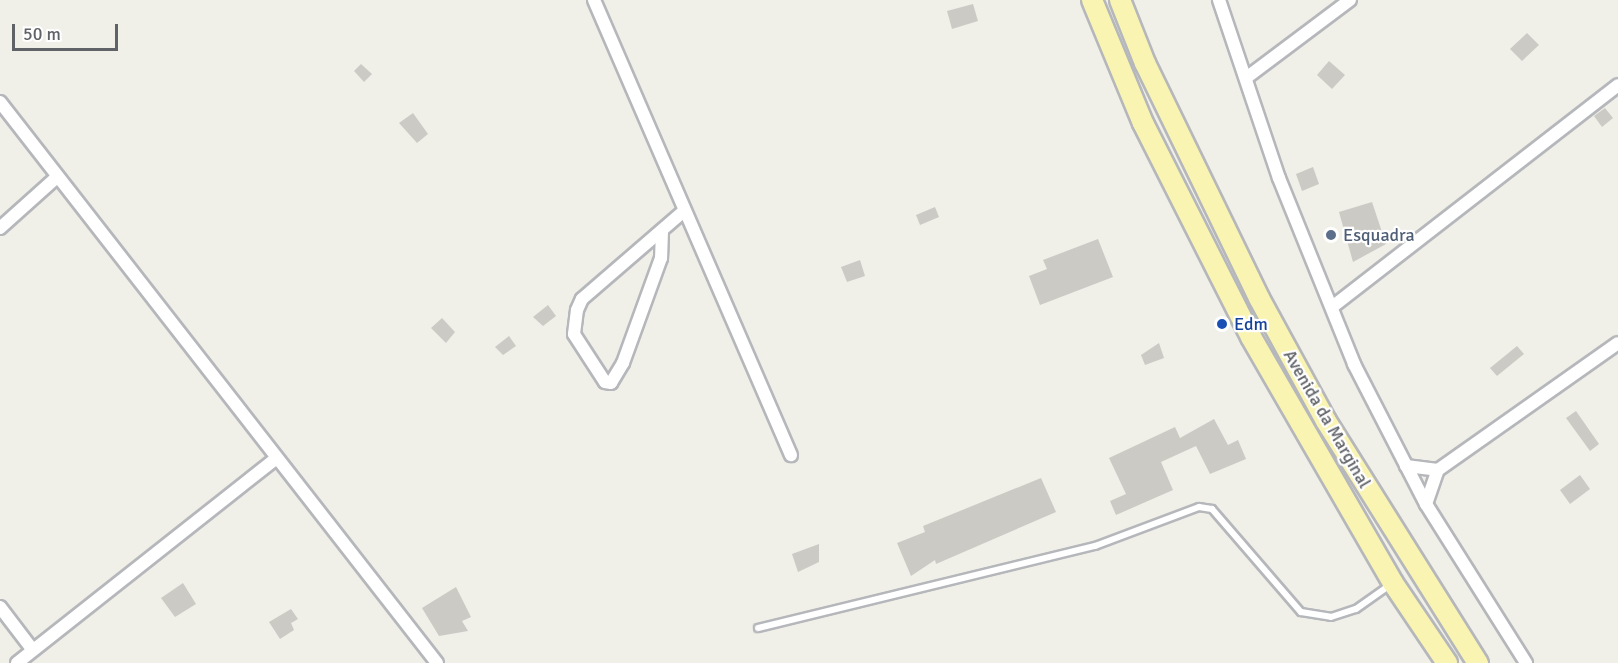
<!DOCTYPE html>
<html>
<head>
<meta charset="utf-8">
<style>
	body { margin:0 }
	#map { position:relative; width:1618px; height:663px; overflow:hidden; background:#f0efe8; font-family:Signika,sans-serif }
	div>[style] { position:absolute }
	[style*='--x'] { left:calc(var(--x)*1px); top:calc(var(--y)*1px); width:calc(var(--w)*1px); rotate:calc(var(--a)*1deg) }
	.building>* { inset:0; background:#cccac4 }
	.roads { filter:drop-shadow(2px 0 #b5b7bb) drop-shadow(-2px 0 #b5b7bb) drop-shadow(0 2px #b5b7bb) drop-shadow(0 -2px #b5b7bb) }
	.service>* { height:6px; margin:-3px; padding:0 3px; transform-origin:3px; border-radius:3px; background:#fff }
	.minor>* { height:12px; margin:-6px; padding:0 6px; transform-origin:6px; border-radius:6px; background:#fff }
	.primary>* { height:20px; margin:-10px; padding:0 10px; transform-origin:10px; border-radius:10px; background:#faf4b3 }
	.dots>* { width:16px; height:16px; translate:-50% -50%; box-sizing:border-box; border:3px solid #fff; border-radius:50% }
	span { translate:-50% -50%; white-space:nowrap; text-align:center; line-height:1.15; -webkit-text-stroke:4.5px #fff; paint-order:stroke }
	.service-label { font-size:18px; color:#4e5e75 }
	.left { translate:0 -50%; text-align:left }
	.transit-label { font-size:18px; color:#164399 }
	.street-label { font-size:18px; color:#5f6267 }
	.scale { position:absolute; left:12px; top:24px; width:106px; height:27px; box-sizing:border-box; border:3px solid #5f6267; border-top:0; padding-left:8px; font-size:18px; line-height:21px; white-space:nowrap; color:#5f6267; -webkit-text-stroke:4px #fff; paint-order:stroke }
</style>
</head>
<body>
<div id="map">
	<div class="building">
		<i style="clip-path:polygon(973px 4px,978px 21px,952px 29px,947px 11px)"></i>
		<i style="clip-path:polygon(1527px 33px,1539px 45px,1522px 61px,1510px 49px)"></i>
		<i style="clip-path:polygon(1329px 61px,1345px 75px,1332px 89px,1317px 75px)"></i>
		<i style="clip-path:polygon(361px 64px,372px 74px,364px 82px,354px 71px)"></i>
		<i style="clip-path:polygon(1605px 108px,1613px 118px,1602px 127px,1594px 116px)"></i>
		<i style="clip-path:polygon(413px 113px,428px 134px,417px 143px,399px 123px)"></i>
		<i style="clip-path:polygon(1313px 167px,1319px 184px,1302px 191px,1296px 174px)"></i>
		<i style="clip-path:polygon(1372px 202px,1386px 244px,1353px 262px,1339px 212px)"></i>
		<i style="clip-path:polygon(935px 207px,939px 217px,920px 225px,916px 215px)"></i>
		<i style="clip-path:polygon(1098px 239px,1113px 277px,1040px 305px,1029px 276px,1047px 269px,1043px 260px)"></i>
		<i style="clip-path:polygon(860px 260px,865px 276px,847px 282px,841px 267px)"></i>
		<i style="clip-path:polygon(548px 305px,556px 316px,543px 326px,533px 317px)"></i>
		<i style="clip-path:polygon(442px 318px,455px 332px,446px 343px,431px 328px)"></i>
		<i style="clip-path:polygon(509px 336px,516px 346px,503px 355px,495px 347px)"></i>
		<i style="clip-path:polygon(1159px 343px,1164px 358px,1145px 365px,1141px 355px)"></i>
		<i style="clip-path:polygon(1517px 346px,1524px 354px,1497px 376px,1490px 368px)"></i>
		<i style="clip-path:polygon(1576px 411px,1599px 444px,1590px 451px,1566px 418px)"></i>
		<i style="clip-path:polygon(1214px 419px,1228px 445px,1238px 440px,1246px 459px,1210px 474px,1196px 446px,1161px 462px,1173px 490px,1116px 515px,1110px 501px,1126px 494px,1109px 458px,1175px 427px,1180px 438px)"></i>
		<i style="clip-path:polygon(1580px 475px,1590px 489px,1570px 504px,1560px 490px)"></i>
		<i style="clip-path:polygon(1041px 478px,1056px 512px,936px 564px,935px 560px,911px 576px,897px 543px,925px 532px,923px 526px)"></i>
		<i style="clip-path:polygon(819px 544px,819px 562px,798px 572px,792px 554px)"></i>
		<i style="clip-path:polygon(183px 583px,196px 604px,175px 617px,161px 598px)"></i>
		<i style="clip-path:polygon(456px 587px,471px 617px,462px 621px,468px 631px,439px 636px,422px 608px)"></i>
		<i style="clip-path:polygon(291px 609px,298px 619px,291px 623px,294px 630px,280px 639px,269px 622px)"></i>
	</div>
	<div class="roads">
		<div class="service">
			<i style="--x:758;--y:628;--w:347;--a:-13.7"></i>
			<i style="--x:1095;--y:546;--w:111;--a:-20.6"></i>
			<i style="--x:1199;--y:507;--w:13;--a:9"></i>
			<i style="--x:1212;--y:509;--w:136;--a:49.2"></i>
			<i style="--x:1301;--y:612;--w:30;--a:9"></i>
			<i style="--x:1331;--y:617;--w:26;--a:-18"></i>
			<i style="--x:1356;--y:609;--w:42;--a:-35.2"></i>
		</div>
		<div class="minor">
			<i style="--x:594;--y:0;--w:496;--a:66.6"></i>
			<i style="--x:1219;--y:0;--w:188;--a:71.4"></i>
			<i style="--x:1279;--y:178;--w:201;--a:68"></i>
			<i style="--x:1354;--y:364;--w:157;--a:62.8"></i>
			<i style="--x:1426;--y:504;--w:188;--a:57.8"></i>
			<i style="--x:1246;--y:78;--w:130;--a:-36.9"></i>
			<i style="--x:0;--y:102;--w:711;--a:52.08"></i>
			<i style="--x:0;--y:228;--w:76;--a:-41.8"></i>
			<i style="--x:662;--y:231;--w:27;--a:92"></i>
			<i style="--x:661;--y:258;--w:112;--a:109.9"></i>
			<i style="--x:623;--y:363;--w:23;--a:121"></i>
			<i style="--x:611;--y:383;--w:6;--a:-171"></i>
			<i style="--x:605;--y:382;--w:57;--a:-122.9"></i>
			<i style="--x:574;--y:334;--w:24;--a:-83"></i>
			<i style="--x:577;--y:310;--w:12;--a:-66"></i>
			<i style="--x:582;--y:299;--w:135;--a:-40.8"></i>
			<i style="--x:1332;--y:307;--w:362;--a:-37.8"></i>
			<i style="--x:1406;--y:466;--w:32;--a:7"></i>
			<i style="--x:1426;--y:504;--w:36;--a:-71"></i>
			<i style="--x:1438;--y:470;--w:220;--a:-35.2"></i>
			<i style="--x:0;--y:607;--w:53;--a:52.7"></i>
			<i style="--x:17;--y:663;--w:328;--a:-38.3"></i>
		</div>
		<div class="primary">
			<i style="--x:1092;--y:0;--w:133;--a:67.5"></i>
			<i style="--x:1143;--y:123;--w:240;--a:63.2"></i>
			<i style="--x:1251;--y:337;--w:284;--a:60"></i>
			<i style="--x:1393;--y:583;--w:97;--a:56"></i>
			<i style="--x:1120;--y:0;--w:68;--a:68.4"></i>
			<i style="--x:1145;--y:63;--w:261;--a:64.1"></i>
			<i style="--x:1259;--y:298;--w:140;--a:61.4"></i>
			<i style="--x:1326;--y:421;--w:286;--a:57.9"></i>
		</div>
	</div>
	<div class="dots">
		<i style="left:1331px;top:235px;background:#5c6f8a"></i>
		<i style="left:1222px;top:324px;background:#1a4fb4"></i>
	</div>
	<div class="service-label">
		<span class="left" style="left:1343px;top:235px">Esquadra</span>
	</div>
	<div class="transit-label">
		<span class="left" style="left:1234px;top:324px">Edm</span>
	</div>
	<div class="street-label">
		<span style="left:1327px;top:419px;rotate:60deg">Avenida da Marginal</span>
	</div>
	<div class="scale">50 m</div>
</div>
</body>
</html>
